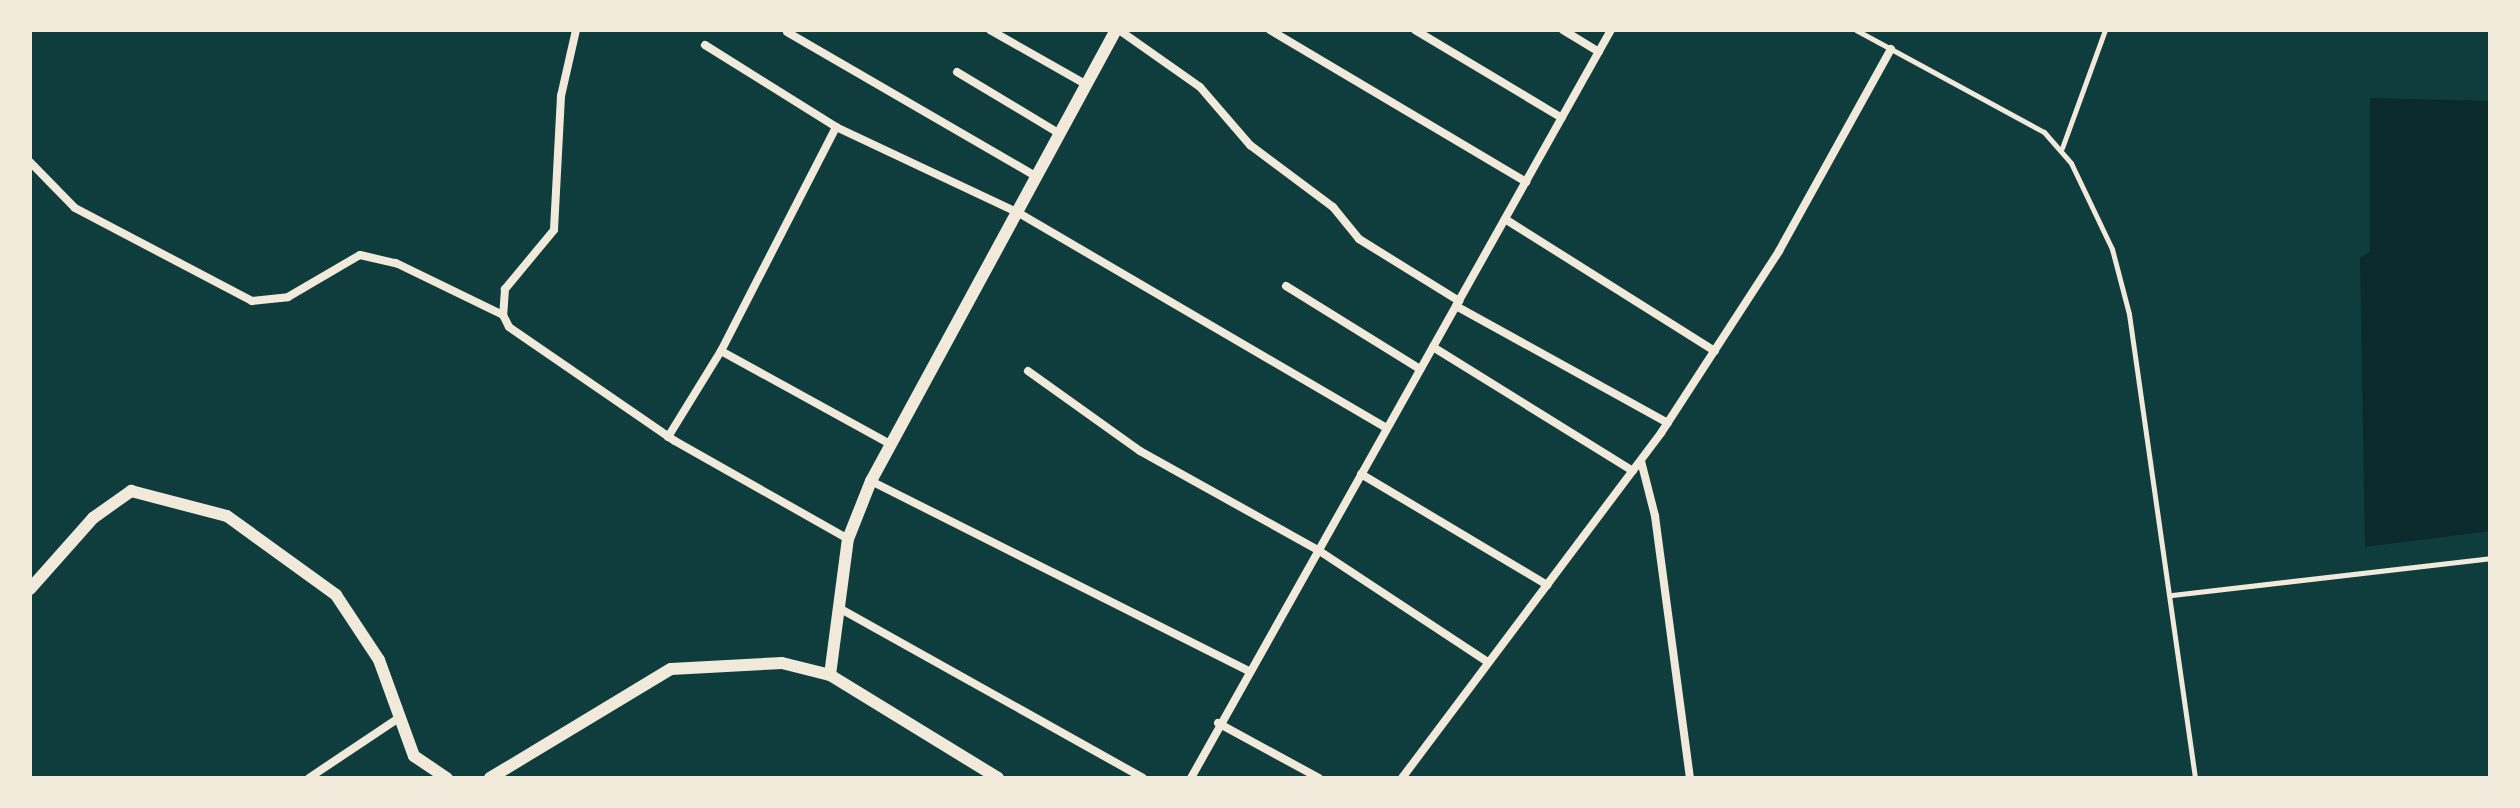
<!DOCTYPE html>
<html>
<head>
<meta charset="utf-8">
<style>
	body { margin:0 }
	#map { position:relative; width:2520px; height:808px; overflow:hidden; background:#0f3d3e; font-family:"Libre Baskerville",serif }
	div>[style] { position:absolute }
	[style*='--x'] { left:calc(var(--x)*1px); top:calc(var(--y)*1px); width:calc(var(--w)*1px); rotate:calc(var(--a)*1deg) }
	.water>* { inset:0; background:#0a2a2b }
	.service>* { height:5px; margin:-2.5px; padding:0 2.5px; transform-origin:2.5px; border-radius:2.5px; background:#f1e9da }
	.minor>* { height:8px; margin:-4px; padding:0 4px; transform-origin:4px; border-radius:4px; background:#f1e9da }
	.tertiary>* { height:12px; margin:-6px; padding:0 6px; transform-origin:6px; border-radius:6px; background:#f1e9da }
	span { translate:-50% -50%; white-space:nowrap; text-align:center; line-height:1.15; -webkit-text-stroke:8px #f1e9da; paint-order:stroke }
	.frame { position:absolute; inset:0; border:32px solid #f1e9da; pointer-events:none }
</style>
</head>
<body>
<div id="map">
	<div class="water">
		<i style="clip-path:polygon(2370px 98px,2490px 101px,2490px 531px,2365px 547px,2360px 258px,2370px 251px)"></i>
	</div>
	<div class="service">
		<i style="--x:1856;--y:30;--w:214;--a:28.5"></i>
		<i style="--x:2044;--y:132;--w:41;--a:48.9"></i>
		<i style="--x:2071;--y:163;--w:95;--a:64.5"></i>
		<i style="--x:2112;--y:249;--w:67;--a:75.3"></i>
		<i style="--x:2129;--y:314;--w:469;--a:81.9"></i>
		<i style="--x:2062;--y:148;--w:126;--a:-70"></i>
		<i style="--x:2172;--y:595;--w:320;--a:-6.6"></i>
	</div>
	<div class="minor">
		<i style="--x:576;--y:30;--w:68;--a:102.8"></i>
		<i style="--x:561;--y:96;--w:134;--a:93"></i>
		<i style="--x:554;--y:230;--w:77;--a:129.7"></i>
		<i style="--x:505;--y:289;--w:26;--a:94"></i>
		<i style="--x:503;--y:315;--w:13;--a:63"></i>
		<i style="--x:509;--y:327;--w:201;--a:34.5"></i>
		<i style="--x:675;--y:441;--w:199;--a:29.5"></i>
		<i style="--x:990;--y:30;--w:112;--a:29.6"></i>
		<i style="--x:1119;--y:30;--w:99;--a:35.1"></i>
		<i style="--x:1200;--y:87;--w:77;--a:49.2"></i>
		<i style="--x:1250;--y:145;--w:104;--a:36.8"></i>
		<i style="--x:1333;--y:207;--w:41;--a:50.9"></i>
		<i style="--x:1359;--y:239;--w:118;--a:31.8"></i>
		<i style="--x:1270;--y:30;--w:298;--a:30.7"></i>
		<i style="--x:1415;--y:30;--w:171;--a:30.9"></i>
		<i style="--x:1563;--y:30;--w:42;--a:31.4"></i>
		<i style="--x:787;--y:32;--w:289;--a:30.1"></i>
		<i style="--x:705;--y:45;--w:155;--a:32"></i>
		<i style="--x:836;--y:127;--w:200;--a:25.2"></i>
		<i style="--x:1017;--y:212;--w:428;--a:30.3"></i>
		<i style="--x:957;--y:72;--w:120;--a:31"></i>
		<i style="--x:30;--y:162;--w:64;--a:45.6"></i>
		<i style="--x:75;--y:208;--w:200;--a:27.7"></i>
		<i style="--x:252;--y:301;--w:36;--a:-6"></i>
		<i style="--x:288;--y:297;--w:83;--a:-30.3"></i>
		<i style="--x:360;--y:255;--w:37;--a:13"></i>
		<i style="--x:396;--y:263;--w:119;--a:25.9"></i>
		<i style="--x:1505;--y:219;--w:248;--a:32.2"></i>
		<i style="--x:1286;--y:286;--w:158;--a:31.8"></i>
		<i style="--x:1456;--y:306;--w:242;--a:28.9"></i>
		<i style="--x:1433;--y:347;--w:235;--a:31.8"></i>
		<i style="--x:721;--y:351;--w:195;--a:28.8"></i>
		<i style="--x:1028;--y:371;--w:138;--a:35.5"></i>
		<i style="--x:1140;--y:451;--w:204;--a:29.1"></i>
		<i style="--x:1318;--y:550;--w:204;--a:33.4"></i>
		<i style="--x:668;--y:437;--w:101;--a:-58.4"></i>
		<i style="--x:721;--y:351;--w:252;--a:-62.8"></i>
		<i style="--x:1641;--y:461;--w:57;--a:75.7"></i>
		<i style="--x:1655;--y:516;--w:264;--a:82.4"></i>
		<i style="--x:1361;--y:474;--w:217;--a:30.8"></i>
		<i style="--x:871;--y:481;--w:422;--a:26.7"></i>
		<i style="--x:839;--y:608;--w:348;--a:29.2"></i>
		<i style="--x:1218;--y:723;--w:115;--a:28.6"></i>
		<i style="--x:309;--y:778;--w:110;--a:-33.8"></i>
		<i style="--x:1191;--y:778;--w:858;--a:-60.69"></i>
		<i style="--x:1402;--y:778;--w:431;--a:-53.1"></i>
		<i style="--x:1661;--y:433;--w:217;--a:-57"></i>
		<i style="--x:1779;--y:251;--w:231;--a:-61"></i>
	</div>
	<div class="tertiary">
		<i style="--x:30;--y:589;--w:95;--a:-48.4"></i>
		<i style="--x:93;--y:518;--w:47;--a:-35.4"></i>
		<i style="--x:131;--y:491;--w:99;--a:14.6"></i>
		<i style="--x:227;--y:516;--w:135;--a:35.9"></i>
		<i style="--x:336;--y:595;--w:78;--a:56.5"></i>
		<i style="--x:379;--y:660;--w:102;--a:70"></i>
		<i style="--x:414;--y:756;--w:40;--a:34"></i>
		<i style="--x:830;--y:675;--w:137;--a:-82.5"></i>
		<i style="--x:848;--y:539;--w:62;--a:-68.4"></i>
		<i style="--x:871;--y:481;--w:513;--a:-61.49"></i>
		<i style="--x:490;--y:778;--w:211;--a:-31.1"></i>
		<i style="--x:671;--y:669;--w:111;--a:-3.1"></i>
		<i style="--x:782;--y:663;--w:49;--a:14"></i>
		<i style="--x:830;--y:675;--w:197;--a:31.5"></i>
	</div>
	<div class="frame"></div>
</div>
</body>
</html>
